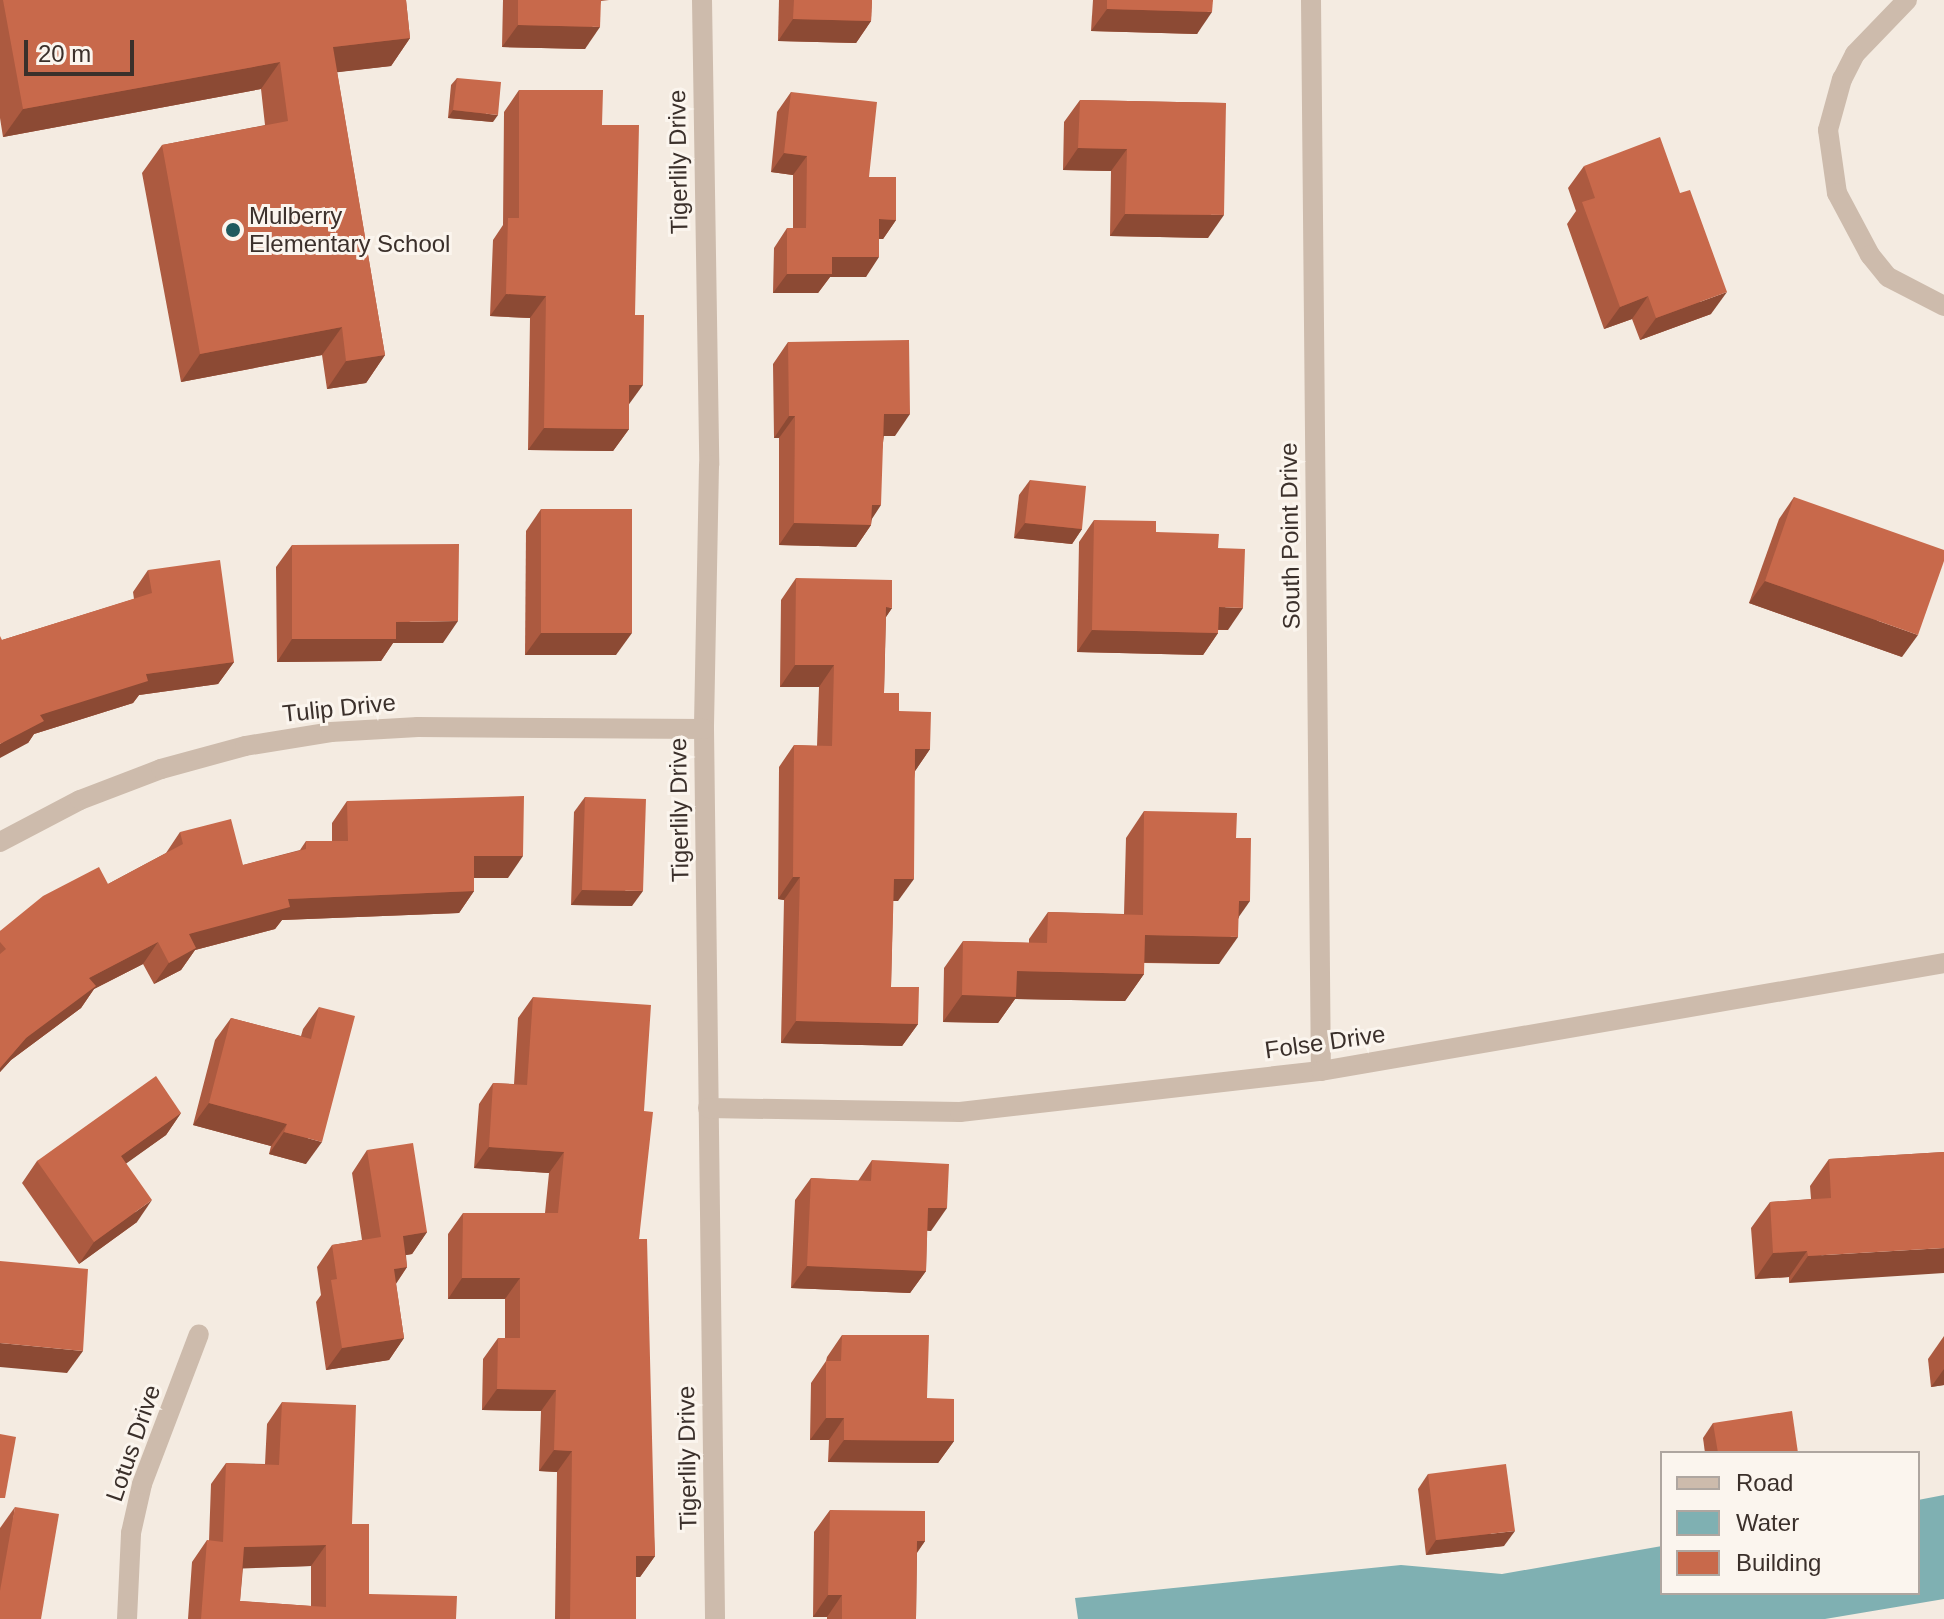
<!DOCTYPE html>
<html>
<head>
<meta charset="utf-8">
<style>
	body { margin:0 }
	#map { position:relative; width:1944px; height:1619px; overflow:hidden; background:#f4ebe1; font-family:Helvetica,sans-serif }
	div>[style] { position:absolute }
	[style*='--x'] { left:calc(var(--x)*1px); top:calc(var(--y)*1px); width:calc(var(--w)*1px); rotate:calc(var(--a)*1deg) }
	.water>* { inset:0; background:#7fb0b2 }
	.minor>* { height:20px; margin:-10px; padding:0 10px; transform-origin:10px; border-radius:10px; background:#cdbbac }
	.wall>* { inset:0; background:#ac5a40 }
	.shaded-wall>* { inset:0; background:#8c4a34 }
	.building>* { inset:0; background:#c8694b }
	.dots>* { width:22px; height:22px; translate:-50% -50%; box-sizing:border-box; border:4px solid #fbf5ee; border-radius:50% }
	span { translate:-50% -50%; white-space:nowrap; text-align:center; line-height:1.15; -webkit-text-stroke:6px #fbf5ee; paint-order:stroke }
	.street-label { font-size:24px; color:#3b302b }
	.poi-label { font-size:24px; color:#3b302b }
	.left { translate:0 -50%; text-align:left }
	.legend { position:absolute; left:1660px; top:1451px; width:260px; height:144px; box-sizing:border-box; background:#fbf5ee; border:2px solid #aea6a0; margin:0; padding:10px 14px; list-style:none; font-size:24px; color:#3b302b }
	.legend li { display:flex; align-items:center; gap:16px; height:40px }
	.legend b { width:40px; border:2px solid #aea6a0 }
	.scale { position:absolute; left:24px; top:40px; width:110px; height:36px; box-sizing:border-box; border:4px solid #3b302b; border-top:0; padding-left:10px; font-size:24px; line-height:28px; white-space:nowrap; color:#3b302b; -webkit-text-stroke:6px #fbf5ee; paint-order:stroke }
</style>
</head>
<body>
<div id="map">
	<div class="water">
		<i style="clip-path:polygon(1944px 1495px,1944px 1599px,1825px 1619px,1078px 1619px,1075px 1598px,1401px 1565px,1502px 1574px,1662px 1546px,1662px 1593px,1918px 1593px,1918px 1500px)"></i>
	</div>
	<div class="minor">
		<i style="--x:702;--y:0;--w:465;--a:89.1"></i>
		<i style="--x:709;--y:465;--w:264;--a:91.1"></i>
		<i style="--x:704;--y:729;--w:890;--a:89.29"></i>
		<i style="--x:1311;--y:0;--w:1071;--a:89.47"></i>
		<i style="--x:1907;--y:0;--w:75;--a:133.9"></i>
		<i style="--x:1855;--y:54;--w:28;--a:117"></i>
		<i style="--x:1842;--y:79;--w:53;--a:105.4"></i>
		<i style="--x:1828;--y:130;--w:64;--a:81.9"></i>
		<i style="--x:1837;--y:193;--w:70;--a:62"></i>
		<i style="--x:1870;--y:255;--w:28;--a:51"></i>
		<i style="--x:1888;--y:277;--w:63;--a:27.4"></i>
		<i style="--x:0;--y:842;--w:90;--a:-27.7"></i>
		<i style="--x:80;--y:800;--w:87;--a:-20.9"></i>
		<i style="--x:161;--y:769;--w:87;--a:-15.3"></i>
		<i style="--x:245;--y:746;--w:87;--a:-9.2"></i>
		<i style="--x:331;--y:732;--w:87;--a:-3.3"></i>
		<i style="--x:418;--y:727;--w:286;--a:0.4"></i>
		<i style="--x:708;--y:1108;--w:252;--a:0.9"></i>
		<i style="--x:960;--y:1112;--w:363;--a:-6.5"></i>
		<i style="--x:1321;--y:1071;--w:632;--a:-9.83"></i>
		<i style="--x:127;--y:1619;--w:86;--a:-87.3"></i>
		<i style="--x:131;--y:1533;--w:50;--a:-77.3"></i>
		<i style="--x:142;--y:1484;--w:160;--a:-69.2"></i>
	</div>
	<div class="wall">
		<i style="clip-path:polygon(0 0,406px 0,410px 38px,391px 66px,337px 72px,385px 355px,366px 383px,327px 389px,322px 355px,181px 382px,142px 173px,162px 145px,265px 125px,261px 89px,3px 137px,0 118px)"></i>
		<i style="clip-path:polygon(503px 0,609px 0,601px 1px,585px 49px,502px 47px)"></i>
		<i style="clip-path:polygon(779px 0,872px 0,871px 21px,856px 43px,778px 41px)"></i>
		<i style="clip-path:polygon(1093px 0,1213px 0,1197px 34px,1091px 31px)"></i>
		<i style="clip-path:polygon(457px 78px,493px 122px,448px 118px,451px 85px)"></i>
		<i style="clip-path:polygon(519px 90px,602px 125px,629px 404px,629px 429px,613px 451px,528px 450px,530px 318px,490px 316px,493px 240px,503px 225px,504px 112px)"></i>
		<i style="clip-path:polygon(791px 92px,869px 177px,896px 220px,883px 239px,879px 239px,866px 277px,830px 277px,818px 293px,773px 293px,774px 248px,787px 228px,793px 228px,793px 175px,771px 172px,777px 112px)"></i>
		<i style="clip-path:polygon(1080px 100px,1226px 103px,1208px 238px,1110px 236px,1111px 171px,1063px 170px,1064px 122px)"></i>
		<i style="clip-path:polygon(1584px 166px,1711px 314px,1640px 340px,1632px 319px,1604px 329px,1567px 224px,1576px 211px,1568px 188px)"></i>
		<i style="clip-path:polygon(788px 342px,895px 436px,884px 436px,871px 525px,856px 547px,779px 545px,779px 438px,774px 438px,773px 364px)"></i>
		<i style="clip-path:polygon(1030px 480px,1082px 529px,1072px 544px,1014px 538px,1019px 495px)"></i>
		<i style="clip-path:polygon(1794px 497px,1902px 657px,1749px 603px,1779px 519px)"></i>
		<i style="clip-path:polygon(541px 509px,616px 655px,525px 655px,526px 531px)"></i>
		<i style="clip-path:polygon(1094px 520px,1156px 532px,1218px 548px,1228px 630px,1218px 630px,1218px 633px,1203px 655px,1077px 652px,1079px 542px)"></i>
		<i style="clip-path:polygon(292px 545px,443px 643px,393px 643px,381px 661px,277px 662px,276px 567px)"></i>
		<i style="clip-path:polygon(148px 570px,234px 662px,218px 684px,139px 695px,133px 703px,34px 734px,28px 743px,2px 640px,134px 599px,133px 592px)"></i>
		<i style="clip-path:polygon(796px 578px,892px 608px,886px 617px,884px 693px,930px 749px,915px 771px,898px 901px,893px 901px,891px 987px,918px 1024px,902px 1046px,781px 1043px,784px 900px,778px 899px,779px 767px,794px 745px,817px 746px,819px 687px,780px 687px,781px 600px)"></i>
		<i style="clip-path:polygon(585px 797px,632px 906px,571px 905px,574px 812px)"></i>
		<i style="clip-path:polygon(347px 801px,508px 878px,474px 878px,474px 891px,459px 913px,282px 920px,275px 929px,195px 950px,181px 970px,154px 984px,143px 964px,94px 989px,81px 1008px,11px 1060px,0 1072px,0 931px,108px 884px,166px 853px,180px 832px,243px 865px,300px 850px,306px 841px,332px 841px,332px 823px)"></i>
		<i style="clip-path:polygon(1144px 811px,1236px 838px,1239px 917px,1219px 964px,1144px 963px,1144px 974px,1125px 1001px,1015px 999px,998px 1023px,943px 1022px,944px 968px,963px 941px,1029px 943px,1029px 939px,1048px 912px,1124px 914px,1126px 838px)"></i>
		<i style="clip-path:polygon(533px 997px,644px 1111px,639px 1239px,655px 1556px,640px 1577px,636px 1577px,636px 1619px,555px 1619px,557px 1472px,539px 1471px,541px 1411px,482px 1410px,483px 1359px,498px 1338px,505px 1338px,505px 1299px,448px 1299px,448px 1234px,463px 1213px,545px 1213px,549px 1173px,474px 1168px,479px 1104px,493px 1083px,514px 1084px,518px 1018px)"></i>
		<i style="clip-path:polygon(319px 1007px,306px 1164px,269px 1154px,271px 1146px,193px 1125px,215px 1040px,231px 1018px,301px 1036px,303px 1029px)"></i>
		<i style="clip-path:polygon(181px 1113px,166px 1135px,126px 1163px,137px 1222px,79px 1264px,22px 1183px,37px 1161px)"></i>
		<i style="clip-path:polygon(367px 1150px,427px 1232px,412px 1254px,406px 1255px,407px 1267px,396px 1284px,404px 1338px,389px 1360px,326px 1370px,316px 1302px,321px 1295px,317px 1267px,332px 1245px,362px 1240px,352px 1173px)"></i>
		<i style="clip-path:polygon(1944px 1152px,1789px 1283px,1789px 1277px,1755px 1279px,1751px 1228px,1770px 1202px,1811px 1199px,1810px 1186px,1829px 1159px)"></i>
		<i style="clip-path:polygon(872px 1160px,931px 1231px,927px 1230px,926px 1271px,910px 1293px,791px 1288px,795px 1200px,811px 1178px,858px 1181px)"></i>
		<i style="clip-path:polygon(842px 1335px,927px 1398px,954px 1441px,938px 1463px,828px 1462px,829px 1440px,810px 1440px,811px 1383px,826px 1361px,827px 1357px)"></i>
		<i style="clip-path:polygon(1944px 1336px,1944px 1385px,1931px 1387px,1928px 1359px)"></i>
		<i style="clip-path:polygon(evenodd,282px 1402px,352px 1524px,369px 1594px,456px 1619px,188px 1619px,192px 1562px,207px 1540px,209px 1541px,211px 1484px,226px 1463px,265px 1464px,267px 1424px,282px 1402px,311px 1566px,311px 1606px,240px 1601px,243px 1568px,311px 1566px)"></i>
		<i style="clip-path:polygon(1713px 1423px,1798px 1453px,1705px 1453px,1703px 1438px)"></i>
		<i style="clip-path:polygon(1428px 1474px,1504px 1546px,1426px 1555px,1418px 1489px)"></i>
		<i style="clip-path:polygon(15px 1507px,0 1619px,0 1528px)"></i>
		<i style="clip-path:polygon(830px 1510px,925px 1541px,917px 1553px,916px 1619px,827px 1619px,827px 1617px,813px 1617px,814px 1532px)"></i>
	</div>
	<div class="shaded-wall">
		<i style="clip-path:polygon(1107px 9px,1212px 12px,1197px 34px,1091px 31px)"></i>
		<i style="clip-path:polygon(793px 19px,871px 21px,856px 43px,778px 41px)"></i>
		<i style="clip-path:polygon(518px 25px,600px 27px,585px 49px,502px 47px)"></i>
		<i style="clip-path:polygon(410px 38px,391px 66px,314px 75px,333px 47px)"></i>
		<i style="clip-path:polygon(280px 62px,261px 89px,3px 137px,23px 109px)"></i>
		<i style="clip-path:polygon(453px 110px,498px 115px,493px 122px,448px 118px)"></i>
		<i style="clip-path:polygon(1078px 148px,1127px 149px,1111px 171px,1063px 170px)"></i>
		<i style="clip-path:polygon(784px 153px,807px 156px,793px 175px,771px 172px)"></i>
		<i style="clip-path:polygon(1125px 214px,1224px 215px,1208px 238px,1110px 236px)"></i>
		<i style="clip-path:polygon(879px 219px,896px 220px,883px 239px,866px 238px)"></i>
		<i style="clip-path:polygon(832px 257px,879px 257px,866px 277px,830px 277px,818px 293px,773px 293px,787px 274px)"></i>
		<i style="clip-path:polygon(1727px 292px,1711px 314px,1640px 340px,1656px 318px)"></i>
		<i style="clip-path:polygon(506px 294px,546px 296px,530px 318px,490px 316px)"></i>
		<i style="clip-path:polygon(1648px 296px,1632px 319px,1604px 329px,1620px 307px)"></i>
		<i style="clip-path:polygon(342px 327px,322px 355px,181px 382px,200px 354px)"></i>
		<i style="clip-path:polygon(385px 355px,366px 383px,327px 389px,346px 361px)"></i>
		<i style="clip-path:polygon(629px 385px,643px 385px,627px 407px)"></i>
		<i style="clip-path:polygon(884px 414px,910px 414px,895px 436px,869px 436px)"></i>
		<i style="clip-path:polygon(789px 416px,795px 416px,779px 438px,774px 438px)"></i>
		<i style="clip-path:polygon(544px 428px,629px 429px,613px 451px,528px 450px)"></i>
		<i style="clip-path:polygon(872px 505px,881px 505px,868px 525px,871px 525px,856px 547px,779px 545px,794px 523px)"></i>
		<i style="clip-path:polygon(1025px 523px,1082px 529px,1072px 544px,1014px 538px)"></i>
		<i style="clip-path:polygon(1765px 581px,1918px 635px,1902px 657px,1749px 603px)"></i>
		<i style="clip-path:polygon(886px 607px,892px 608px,877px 630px)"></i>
		<i style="clip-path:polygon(1219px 607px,1243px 608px,1228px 630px,1204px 629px)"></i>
		<i style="clip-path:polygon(458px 621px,443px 643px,393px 643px,381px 661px,277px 662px,292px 639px,396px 622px)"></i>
		<i style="clip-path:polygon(1092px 630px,1218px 633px,1203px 655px,1077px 652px)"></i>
		<i style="clip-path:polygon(541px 633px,632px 633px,616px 655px,525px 655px)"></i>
		<i style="clip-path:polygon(234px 662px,218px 684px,139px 695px,133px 703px,34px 734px,28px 743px,0 758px,0 744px,40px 715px,146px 674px)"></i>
		<i style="clip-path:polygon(795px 665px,834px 665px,819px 687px,780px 687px)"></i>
		<i style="clip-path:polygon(915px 749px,930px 749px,915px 771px)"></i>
		<i style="clip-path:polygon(474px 856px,523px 856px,508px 878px,459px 878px)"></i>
		<i style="clip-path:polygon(793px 877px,800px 877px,784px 900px,778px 899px)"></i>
		<i style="clip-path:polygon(894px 879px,914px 879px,898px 901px,878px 901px)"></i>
		<i style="clip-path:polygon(582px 890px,643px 891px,632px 906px,571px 905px)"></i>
		<i style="clip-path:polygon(474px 891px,459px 913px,282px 920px,275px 929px,195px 950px,181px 970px,154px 984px,189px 934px,288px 899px)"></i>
		<i style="clip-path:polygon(1239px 901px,1250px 901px,1231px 928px)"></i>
		<i style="clip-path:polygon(1145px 935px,1238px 937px,1219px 964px,1126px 962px)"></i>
		<i style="clip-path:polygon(158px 942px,143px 964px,94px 989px,81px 1008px,11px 1060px,0 1072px,0 1068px,26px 1038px,89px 978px)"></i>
		<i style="clip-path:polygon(1017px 971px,1144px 974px,1125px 1001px,1015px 999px,998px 1023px,943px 1022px,962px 995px)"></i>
		<i style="clip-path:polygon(796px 1021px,918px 1024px,902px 1046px,781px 1043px)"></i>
		<i style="clip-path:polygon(209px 1103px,287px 1124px,271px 1146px,193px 1125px)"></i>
		<i style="clip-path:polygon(181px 1113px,166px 1135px,106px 1178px,121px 1156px)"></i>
		<i style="clip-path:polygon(284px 1132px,322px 1142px,306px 1164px,269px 1154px)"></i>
		<i style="clip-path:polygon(489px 1147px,564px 1152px,549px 1173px,474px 1168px)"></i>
		<i style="clip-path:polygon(152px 1200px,137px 1222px,79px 1264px,94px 1242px)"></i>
		<i style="clip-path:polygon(928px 1208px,947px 1208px,931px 1231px,913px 1230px)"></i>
		<i style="clip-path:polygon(427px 1232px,412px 1254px,388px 1258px,403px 1236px)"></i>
		<i style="clip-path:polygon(1944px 1248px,1944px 1273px,1789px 1283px,1808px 1256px)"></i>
		<i style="clip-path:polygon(1807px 1251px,1789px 1277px,1755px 1279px,1773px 1253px)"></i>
		<i style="clip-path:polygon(807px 1266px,926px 1271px,910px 1293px,791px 1288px)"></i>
		<i style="clip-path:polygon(407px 1267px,392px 1289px,394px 1269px)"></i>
		<i style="clip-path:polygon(462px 1278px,520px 1278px,505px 1299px,448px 1299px)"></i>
		<i style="clip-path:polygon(404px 1338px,389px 1360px,326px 1370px,342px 1348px)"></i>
		<i style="clip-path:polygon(0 1343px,83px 1351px,67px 1373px,0 1367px)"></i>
		<i style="clip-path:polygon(1944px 1369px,1944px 1385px,1931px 1387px)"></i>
		<i style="clip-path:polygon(497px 1389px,556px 1390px,541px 1411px,482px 1410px)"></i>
		<i style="clip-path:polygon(826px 1418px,844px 1418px,829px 1440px,810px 1440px)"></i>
		<i style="clip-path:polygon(844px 1440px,954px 1441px,938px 1463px,828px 1462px)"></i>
		<i style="clip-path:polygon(554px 1450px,572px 1451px,557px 1472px,539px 1471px)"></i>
		<i style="clip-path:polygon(1515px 1531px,1504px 1546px,1426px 1555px,1436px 1540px)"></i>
		<i style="clip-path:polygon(917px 1541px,925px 1541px,909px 1563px)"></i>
		<i style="clip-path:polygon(326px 1545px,311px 1566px,229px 1569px,244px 1547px)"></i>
		<i style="clip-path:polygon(636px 1556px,655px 1556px,640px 1577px,621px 1577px)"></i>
		<i style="clip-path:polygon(828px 1595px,842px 1595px,827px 1617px,813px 1617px)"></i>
	</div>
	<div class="building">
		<i style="clip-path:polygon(3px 0,406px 0,410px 38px,333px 47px,385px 355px,346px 361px,342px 327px,200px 354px,162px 145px,288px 121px,280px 62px,23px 109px)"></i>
		<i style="clip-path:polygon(518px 0,601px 0,600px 27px,518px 25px)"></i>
		<i style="clip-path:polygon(794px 0,872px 0,871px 21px,793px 19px)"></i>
		<i style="clip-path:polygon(1107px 0,1213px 0,1212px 12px,1107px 9px)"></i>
		<i style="clip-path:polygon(457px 78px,501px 82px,498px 115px,453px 110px)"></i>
		<i style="clip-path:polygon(519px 90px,603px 90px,602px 125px,639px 125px,635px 315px,644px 315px,643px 385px,629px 385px,629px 429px,544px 428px,546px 296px,506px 294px,508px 218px,519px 218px)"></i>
		<i style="clip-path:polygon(791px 92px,877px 102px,869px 177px,896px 177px,896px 220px,879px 219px,879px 257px,832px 257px,832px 274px,787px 274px,787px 228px,806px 228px,807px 156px,784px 153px)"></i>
		<i style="clip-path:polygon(1080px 100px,1226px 103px,1224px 215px,1125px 214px,1127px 149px,1078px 148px)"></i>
		<i style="clip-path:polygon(1660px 137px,1680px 193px,1690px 190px,1727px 292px,1656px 318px,1648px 296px,1620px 307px,1582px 202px,1595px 198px,1584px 166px)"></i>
		<i style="clip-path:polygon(909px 340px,910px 414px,884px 414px,881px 505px,872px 505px,871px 525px,794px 523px,795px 416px,789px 416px,788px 342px)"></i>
		<i style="clip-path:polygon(1030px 480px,1086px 486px,1082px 529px,1025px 523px)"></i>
		<i style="clip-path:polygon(1794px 497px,1944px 550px,1944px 561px,1918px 635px,1765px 581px)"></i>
		<i style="clip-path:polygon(541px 509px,632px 509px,632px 633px,541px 633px)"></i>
		<i style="clip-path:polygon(1094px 520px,1156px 521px,1156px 532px,1219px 534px,1218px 548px,1245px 549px,1243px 608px,1219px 607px,1218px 633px,1092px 630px)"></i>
		<i style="clip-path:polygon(459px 544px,458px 621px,396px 622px,396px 639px,292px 639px,292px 545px)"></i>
		<i style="clip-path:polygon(220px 560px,234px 662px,146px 674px,148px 681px,40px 715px,44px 721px,0 744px,0 636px,2px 640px,152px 593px,148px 570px)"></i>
		<i style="clip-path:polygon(796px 578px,892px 580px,892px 608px,886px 607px,884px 693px,899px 693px,899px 711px,931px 712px,930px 749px,915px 749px,914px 879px,894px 879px,891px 987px,919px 987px,918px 1024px,796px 1021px,800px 877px,793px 877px,794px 745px,832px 746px,834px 665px,795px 665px)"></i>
		<i style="clip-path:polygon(524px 796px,523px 856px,474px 856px,474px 891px,288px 899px,290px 907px,189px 934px,196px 948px,169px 963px,158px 942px,89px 978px,96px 986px,26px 1038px,0 1068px,0 954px,6px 949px,0 942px,0 931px,43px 896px,99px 867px,108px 884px,183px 844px,180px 832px,231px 819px,243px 865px,306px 849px,306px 841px,348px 841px,347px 801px)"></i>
		<i style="clip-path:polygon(585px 797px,646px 799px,643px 891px,582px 890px)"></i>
		<i style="clip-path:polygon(1144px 811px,1237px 813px,1236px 838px,1251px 838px,1250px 901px,1239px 901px,1238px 937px,1145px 935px,1144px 974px,1017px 971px,1016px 997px,962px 995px,963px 941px,1047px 943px,1048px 912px,1143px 915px)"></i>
		<i style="clip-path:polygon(533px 997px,651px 1005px,644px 1111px,653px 1112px,639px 1239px,647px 1239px,655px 1556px,636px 1556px,636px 1619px,570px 1619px,572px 1451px,554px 1450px,556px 1390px,497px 1389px,498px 1338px,520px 1338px,520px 1278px,462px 1278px,463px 1213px,558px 1213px,564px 1152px,489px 1147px,493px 1083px,527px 1085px)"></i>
		<i style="clip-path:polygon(319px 1007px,355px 1016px,322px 1142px,284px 1132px,287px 1124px,209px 1103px,231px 1018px,311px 1039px)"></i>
		<i style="clip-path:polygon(156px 1076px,181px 1113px,121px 1156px,152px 1200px,94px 1242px,37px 1161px)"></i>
		<i style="clip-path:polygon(413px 1143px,427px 1232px,403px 1236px,407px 1267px,394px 1269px,404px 1338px,342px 1348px,331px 1280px,337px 1279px,332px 1245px,381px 1237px,367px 1150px)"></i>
		<i style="clip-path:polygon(1944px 1152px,1944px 1248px,1808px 1256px,1807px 1251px,1773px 1253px,1770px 1202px,1831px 1198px,1829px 1159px)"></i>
		<i style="clip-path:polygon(872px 1160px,949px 1164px,947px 1208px,928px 1208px,926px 1271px,807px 1266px,811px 1178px,871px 1181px)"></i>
		<i style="clip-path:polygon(0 1261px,88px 1269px,83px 1351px,0 1343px)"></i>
		<i style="clip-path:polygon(842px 1335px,929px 1335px,927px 1398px,954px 1399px,954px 1441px,844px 1440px,844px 1418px,826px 1418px,826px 1361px,841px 1361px)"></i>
		<i style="clip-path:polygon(evenodd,282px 1402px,356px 1405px,352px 1524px,369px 1524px,369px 1594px,457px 1596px,456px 1619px,201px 1619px,207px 1540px,223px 1542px,226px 1463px,279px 1465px,282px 1402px,326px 1545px,326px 1607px,240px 1601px,244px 1547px,326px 1545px)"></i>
		<i style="clip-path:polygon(1792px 1411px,1798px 1453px,1718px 1453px,1713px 1423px)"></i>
		<i style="clip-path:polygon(0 1434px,16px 1437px,5px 1498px,0 1498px)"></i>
		<i style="clip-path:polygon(1506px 1464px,1515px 1531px,1436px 1540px,1428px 1474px)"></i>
		<i style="clip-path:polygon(15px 1507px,59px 1514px,41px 1619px,0 1619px,0 1591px)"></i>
		<i style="clip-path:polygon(830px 1510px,925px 1511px,925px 1541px,917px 1541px,916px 1619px,842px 1619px,842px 1595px,828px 1595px)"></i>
	</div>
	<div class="dots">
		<i style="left:233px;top:230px;background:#1f5a5e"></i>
	</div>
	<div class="street-label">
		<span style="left:678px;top:162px;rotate:-91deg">Tigerlily Drive</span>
		<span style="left:1290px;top:536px;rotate:-91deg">South Point Drive</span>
		<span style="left:339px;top:708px;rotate:-6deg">Tulip Drive</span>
		<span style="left:679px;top:810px;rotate:-91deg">Tigerlily Drive</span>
		<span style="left:1325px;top:1042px;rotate:-8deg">Folse Drive</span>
		<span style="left:133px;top:1443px;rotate:-71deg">Lotus Drive</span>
		<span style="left:687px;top:1458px;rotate:-91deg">Tigerlily Drive</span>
	</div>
	<div class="poi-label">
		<span class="left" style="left:249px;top:230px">Mulberry<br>Elementary School</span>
	</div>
	<ul class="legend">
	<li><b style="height:10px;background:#cdbbac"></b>Road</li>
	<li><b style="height:22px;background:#7fb0b2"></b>Water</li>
	<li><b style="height:22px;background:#c8694b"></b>Building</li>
	</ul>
	<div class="scale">20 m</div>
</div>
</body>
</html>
